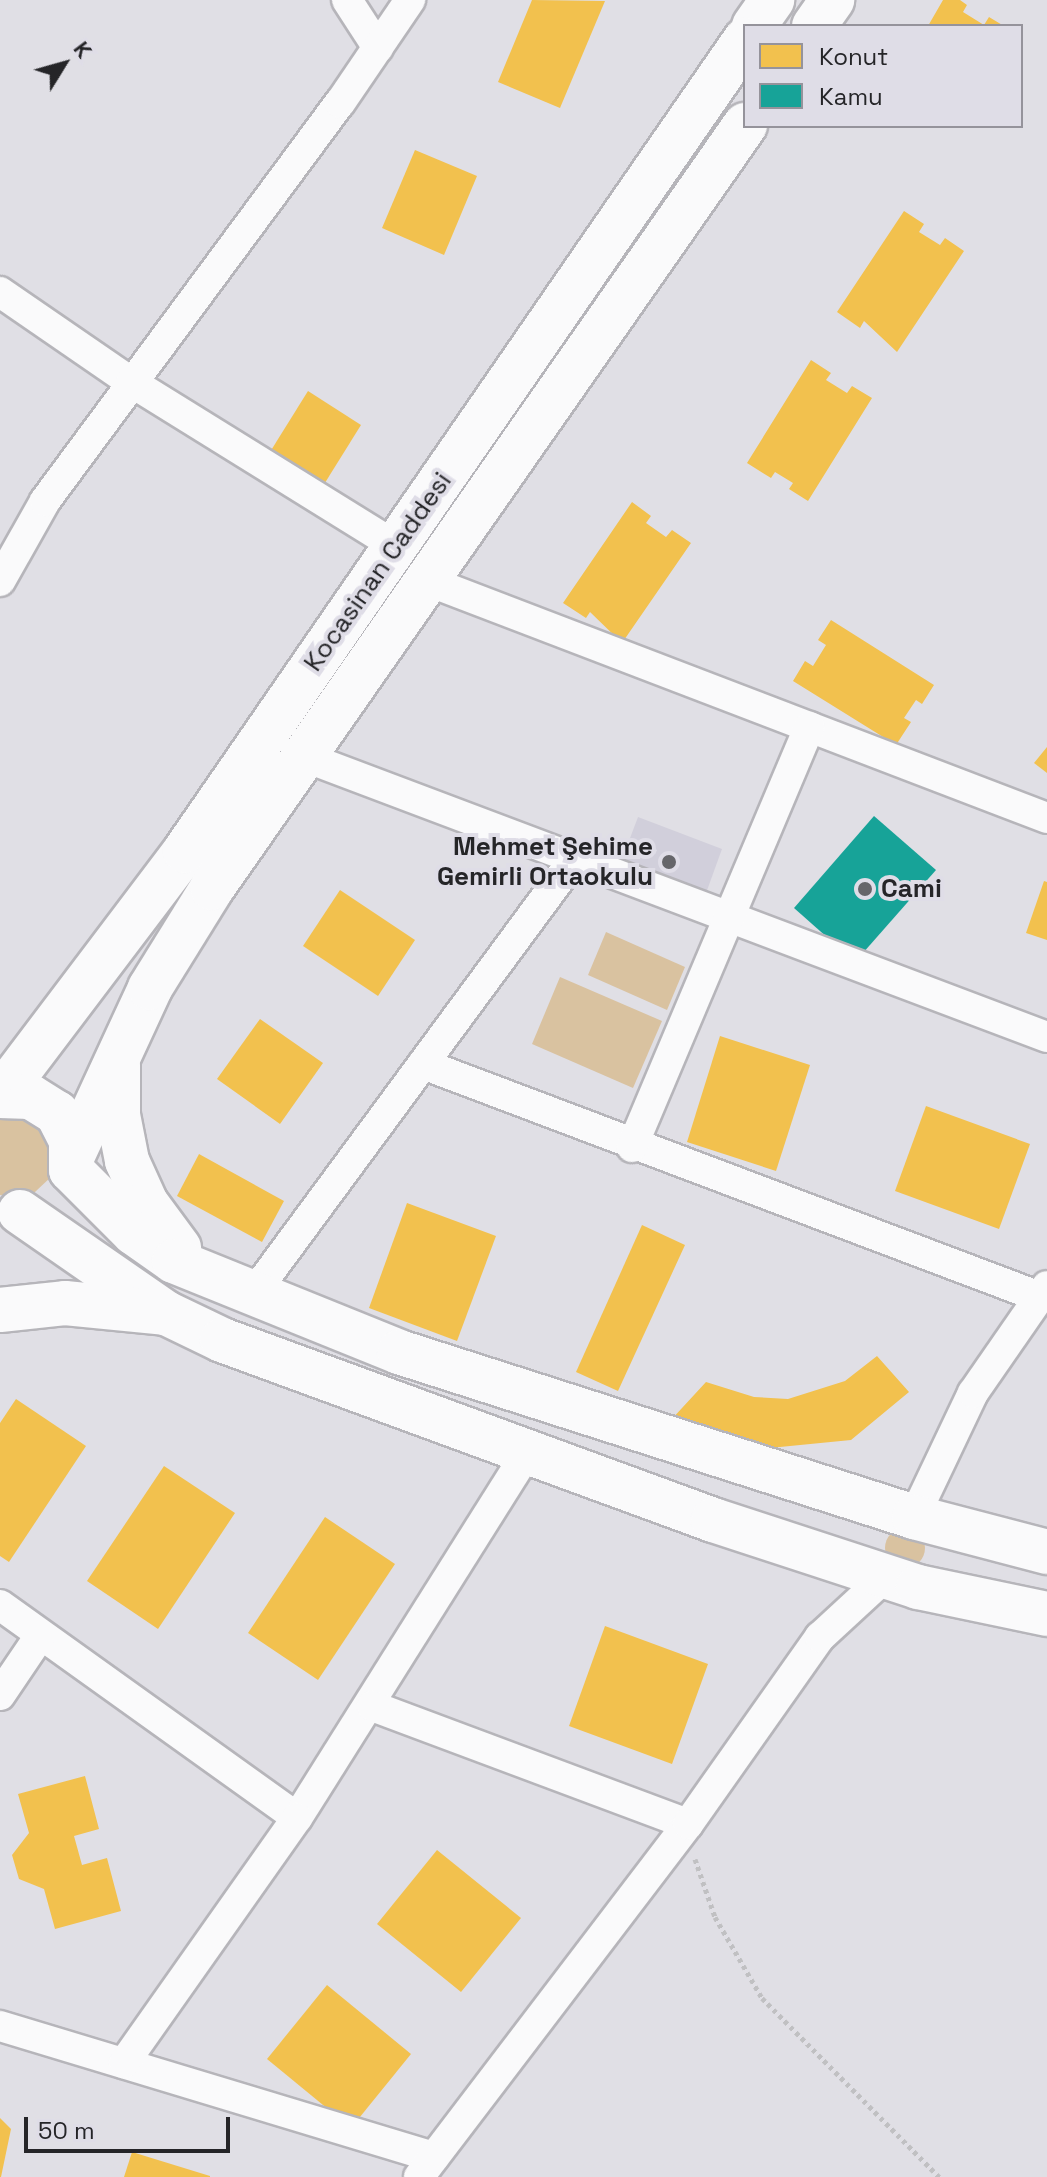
<!DOCTYPE html>
<html>
<head>
<meta charset="utf-8">
<style>
	body { margin:0 }
	#map { position:relative; width:1047px; height:2177px; overflow:hidden; background:#e0dfe5; font-family:"Space Grotesk",sans-serif }
	div>[style] { position:absolute }
	[style*='--x'] { left:calc(var(--x)*1px); top:calc(var(--y)*1px); width:calc(var(--w)*1px); rotate:calc(var(--a)*1deg) }
	.built>* { inset:0; background:#d1cfdb }
	.green>* { inset:0; background:#d9c2a0 }
	.round { border-radius:50% }
	.homes>* { inset:0; background:#f2c14e }
	.public>* { inset:0; background:#17a398 }
	.path>* { height:5px; margin-top:-2.5px; transform-origin:0; background:repeating-linear-gradient(90deg,#c0c0c2 0 4px,transparent 0 8px) }
	.roads { filter:drop-shadow(2px 0 #b6b5ba) drop-shadow(-2px 0 #b6b5ba) drop-shadow(0 2px #b6b5ba) drop-shadow(0 -2px #b6b5ba) }
	.minor>* { height:30px; margin:-15px; padding:0 15px; transform-origin:15px; border-radius:15px; background:#fafafb }
	.secondary>* { height:44px; margin:-22px; padding:0 22px; transform-origin:22px; border-radius:22px; background:#fafafb }
	.dots>* { width:22px; height:22px; translate:-50% -50%; box-sizing:border-box; border:4px solid #dfdde7; border-radius:50% }
	span { translate:-50% -50%; white-space:nowrap; text-align:center; line-height:1.15; -webkit-text-stroke:8px #dfdde7; paint-order:stroke }
	.street-label { font-size:26px; color:#252528 }
	.poi-label { font-size:26px; color:#252528; font-weight:700 }
	.right { translate:-100% -50%; text-align:right }
	.left { translate:0 -50%; text-align:left }
	.legend { position:absolute; left:743px; top:24px; width:280px; height:104px; box-sizing:border-box; background:#dfdde7; border:2px solid #95939b; margin:0; padding:10px 14px; list-style:none; font-size:24px; color:#252528 }
	.legend li { display:flex; align-items:center; gap:16px; height:40px }
	.legend b { width:40px; border:2px solid #95939b }
	.north { position:absolute; left:24px; top:24px; width:80px; height:80px; -webkit-text-stroke:6px #dfdde7; paint-order:stroke; rotate:53deg; font-size:22px; font-weight:700; line-height:32px; text-align:center; color:#252528 }
	.north::after { content:''; display:block; margin:auto; width:28px; height:36px; background:#252528; clip-path:polygon(50% 0,100% 100%,50% 72%,0 100%) }
	.scale { position:absolute; left:24px; top:2117px; width:206px; height:36px; box-sizing:border-box; border:4px solid #252528; border-top:0; padding-left:10px; font-size:24px; line-height:28px; white-space:nowrap; color:#252528; -webkit-text-stroke:6px #dfdde7; paint-order:stroke }
</style>
</head>
<body>
<div id="map">
	<div class="built">
		<i style="clip-path:polygon(638px 817px,722px 849px,701px 907px,616px 875px)"></i>
	</div>
	<div class="green">
		<i style="clip-path:polygon(606px 932px,685px 967px,667px 1010px,588px 975px)"></i>
		<i style="clip-path:polygon(560px 977px,662px 1021px,633px 1088px,532px 1044px)"></i>
		<i style="clip-path:polygon(15px 1110px,52px 1133px,52px 1176px,35px 1192px,13px 1197px,0 1195px,0 1112px)"></i>
		<i class="round" style="left:885px;top:1528px;width:40px;height:40px"></i>
	</div>
	<div class="homes">
		<i style="clip-path:polygon(532px 0,605px 1px,560px 108px,498px 82px)"></i>
		<i style="clip-path:polygon(943px 0,960px 0,967px 5px,963px 12px,984px 25px,989px 17px,1004px 26px,928px 26px)"></i>
		<i style="clip-path:polygon(415px 150px,477px 176px,444px 255px,382px 228px)"></i>
		<i style="clip-path:polygon(904px 211px,924px 224px,919px 232px,940px 245px,945px 238px,964px 251px,897px 352px,864px 321px,860px 328px,837px 312px)"></i>
		<i style="clip-path:polygon(811px 360px,831px 373px,826px 380px,847px 393px,852px 386px,872px 398px,808px 501px,789px 489px,793px 483px,775px 472px,771px 478px,747px 463px)"></i>
		<i style="clip-path:polygon(308px 391px,361px 425px,318px 494px,265px 460px)"></i>
		<i style="clip-path:polygon(632px 502px,651px 516px,646px 523px,666px 537px,672px 530px,691px 543px,622px 643px,590px 612px,586px 618px,563px 603px)"></i>
		<i style="clip-path:polygon(831px 620px,934px 685px,922px 704px,916px 700px,904px 718px,911px 722px,896px 745px,793px 681px,805px 661px,813px 666px,826px 645px,818px 640px)"></i>
		<i style="clip-path:polygon(1047px 747px,1047px 773px,1034px 763px)"></i>
		<i style="clip-path:polygon(1044px 881px,1047px 882px,1047px 940px,1026px 933px)"></i>
		<i style="clip-path:polygon(340px 890px,415px 940px,378px 996px,303px 946px)"></i>
		<i style="clip-path:polygon(260px 1019px,323px 1063px,280px 1124px,217px 1079px)"></i>
		<i style="clip-path:polygon(720px 1036px,810px 1065px,776px 1171px,687px 1142px)"></i>
		<i style="clip-path:polygon(926px 1106px,1030px 1144px,999px 1229px,895px 1191px)"></i>
		<i style="clip-path:polygon(199px 1154px,284px 1201px,262px 1242px,177px 1196px)"></i>
		<i style="clip-path:polygon(407px 1203px,496px 1236px,457px 1341px,369px 1308px)"></i>
		<i style="clip-path:polygon(642px 1225px,685px 1245px,618px 1391px,576px 1372px)"></i>
		<i style="clip-path:polygon(877px 1356px,909px 1392px,851px 1440px,728px 1452px,670px 1421px,706px 1382px,754px 1397px,788px 1399px,845px 1381px)"></i>
		<i style="clip-path:polygon(16px 1399px,86px 1446px,9px 1562px,0 1556px,0 1423px)"></i>
		<i style="clip-path:polygon(164px 1466px,235px 1513px,158px 1629px,87px 1581px)"></i>
		<i style="clip-path:polygon(325px 1517px,395px 1564px,318px 1680px,248px 1633px)"></i>
		<i style="clip-path:polygon(605px 1626px,708px 1664px,672px 1764px,569px 1726px)"></i>
		<i style="clip-path:polygon(85px 1776px,99px 1829px,74px 1836px,82px 1865px,107px 1858px,121px 1911px,55px 1929px,44px 1889px,19px 1879px,12px 1855px,29px 1833px,18px 1794px)"></i>
		<i style="clip-path:polygon(437px 1850px,521px 1918px,461px 1992px,377px 1924px)"></i>
		<i style="clip-path:polygon(327px 1985px,411px 2054px,351px 2128px,267px 2059px)"></i>
		<i style="clip-path:polygon(0 2118px,11px 2129px,1px 2177px,0 2177px)"></i>
		<i style="clip-path:polygon(132px 2152px,210px 2176px,210px 2177px,124px 2177px)"></i>
	</div>
	<div class="public">
		<i style="clip-path:polygon(874px 816px,936px 870px,855px 962px,794px 908px)"></i>
	</div>
	<div class="path">
		<i style="--x:695;--y:1859;--w:61;--a:71"></i>
		<i style="--x:715;--y:1917;--w:94;--a:59.9"></i>
		<i style="--x:762;--y:1998;--w:252;--a:45.3"></i>
	</div>
	<div class="roads">
		<div class="minor">
			<i style="--x:347;--y:0;--w:57;--a:57.1"></i>
			<i style="--x:0;--y:292;--w:159;--a:34.5"></i>
			<i style="--x:131;--y:382;--w:312;--a:31.8"></i>
			<i style="--x:0;--y:581;--w:92;--a:-60.6"></i>
			<i style="--x:45;--y:501;--w:495;--a:-53.5"></i>
			<i style="--x:340;--y:103;--w:125;--a:-55.8"></i>
			<i style="--x:428;--y:581;--w:663;--a:20.95"></i>
			<i style="--x:305;--y:757;--w:793;--a:20.67"></i>
			<i style="--x:423;--y:1064;--w:660;--a:20.69"></i>
			<i style="--x:632;--y:1147;--w:456;--a:-67.1"></i>
			<i style="--x:254;--y:1293;--w:541;--a:-53.58"></i>
			<i style="--x:914;--y:1517;--w:137;--a:-64.6"></i>
			<i style="--x:973;--y:1393;--w:130;--a:-55.3"></i>
			<i style="--x:0;--y:1605;--w:365;--a:35.6"></i>
			<i style="--x:297;--y:1818;--w:430;--a:-57.8"></i>
			<i style="--x:0;--y:1695;--w:71;--a:-55.9"></i>
			<i style="--x:372;--y:1706;--w:337;--a:20.5"></i>
			<i style="--x:0;--y:2026;--w:453;--a:16.8"></i>
			<i style="--x:124;--y:2063;--w:300;--a:-54.8"></i>
			<i style="--x:419;--y:2177;--w:444;--a:-52.7"></i>
			<i style="--x:688;--y:1824;--w:229;--a:-54.8"></i>
			<i style="--x:820;--y:1637;--w:88;--a:-42.7"></i>
		</div>
		<div class="secondary">
			<i style="--x:754;--y:26;--w:32;--a:-55"></i>
			<i style="--x:814;--y:26;--w:32;--a:-55"></i>
			<i style="--x:118;--y:1065;--w:50;--a:90"></i>
			<i style="--x:118;--y:1115;--w:47;--a:78.9"></i>
			<i style="--x:127;--y:1161;--w:46;--a:65.7"></i>
			<i style="--x:146;--y:1203;--w:56;--a:53.7"></i>
			<i style="--x:0;--y:1096;--w:307;--a:-52.9"></i>
			<i style="--x:185;--y:851;--w:986;--a:-55.37"></i>
			<i style="--x:0;--y:1096;--w:31;--a:2"></i>
			<i style="--x:31;--y:1097;--w:31;--a:32"></i>
			<i style="--x:57;--y:1113;--w:30;--a:63"></i>
			<i style="--x:71;--y:1140;--w:30;--a:90"></i>
			<i style="--x:73;--y:1155;--w:184;--a:-65.2"></i>
			<i style="--x:150;--y:988;--w:118;--a:-58.2"></i>
			<i style="--x:212;--y:888;--w:931;--a:-55.06"></i>
			<i style="--x:71;--y:1170;--w:89;--a:45"></i>
			<i style="--x:134;--y:1233;--w:49;--a:35"></i>
			<i style="--x:174;--y:1261;--w:243;--a:22"></i>
			<i style="--x:399;--y:1352;--w:541;--a:17.76"></i>
			<i style="--x:914;--y:1517;--w:138;--a:14.7"></i>
			<i style="--x:20;--y:1212;--w:178;--a:34.7"></i>
			<i style="--x:166;--y:1313;--w:62;--a:25.7"></i>
			<i style="--x:222;--y:1340;--w:523;--a:20.13"></i>
			<i style="--x:713;--y:1520;--w:216;--a:18.1"></i>
			<i style="--x:918;--y:1587;--w:132;--a:11.8"></i>
			<i style="--x:0;--y:1310;--w:65;--a:-6.1"></i>
			<i style="--x:65;--y:1303;--w:100;--a:5.7"></i>
		</div>
	</div>
	<div class="dots">
		<i style="left:669px;top:862px;background:#66666a"></i>
		<i style="left:865px;top:889px;background:#66666a"></i>
	</div>
	<div class="street-label">
		<span style="left:378px;top:572px;rotate:-55deg">Kocasinan Caddesi</span>
	</div>
	<div class="poi-label">
		<span class="right" style="left:653px;top:862px">Mehmet Şehime<br>Gemirli Ortaokulu</span>
		<span class="left" style="left:881px;top:889px">Cami</span>
	</div>
	<ul class="legend">
	<li><b style="height:22px;background:#f2c14e"></b>Konut</li>
	<li><b style="height:22px;background:#17a398"></b>Kamu</li>
	</ul>
	<div class="north">K</div>
	<div class="scale">50 m</div>
</div>
</body>
</html>
